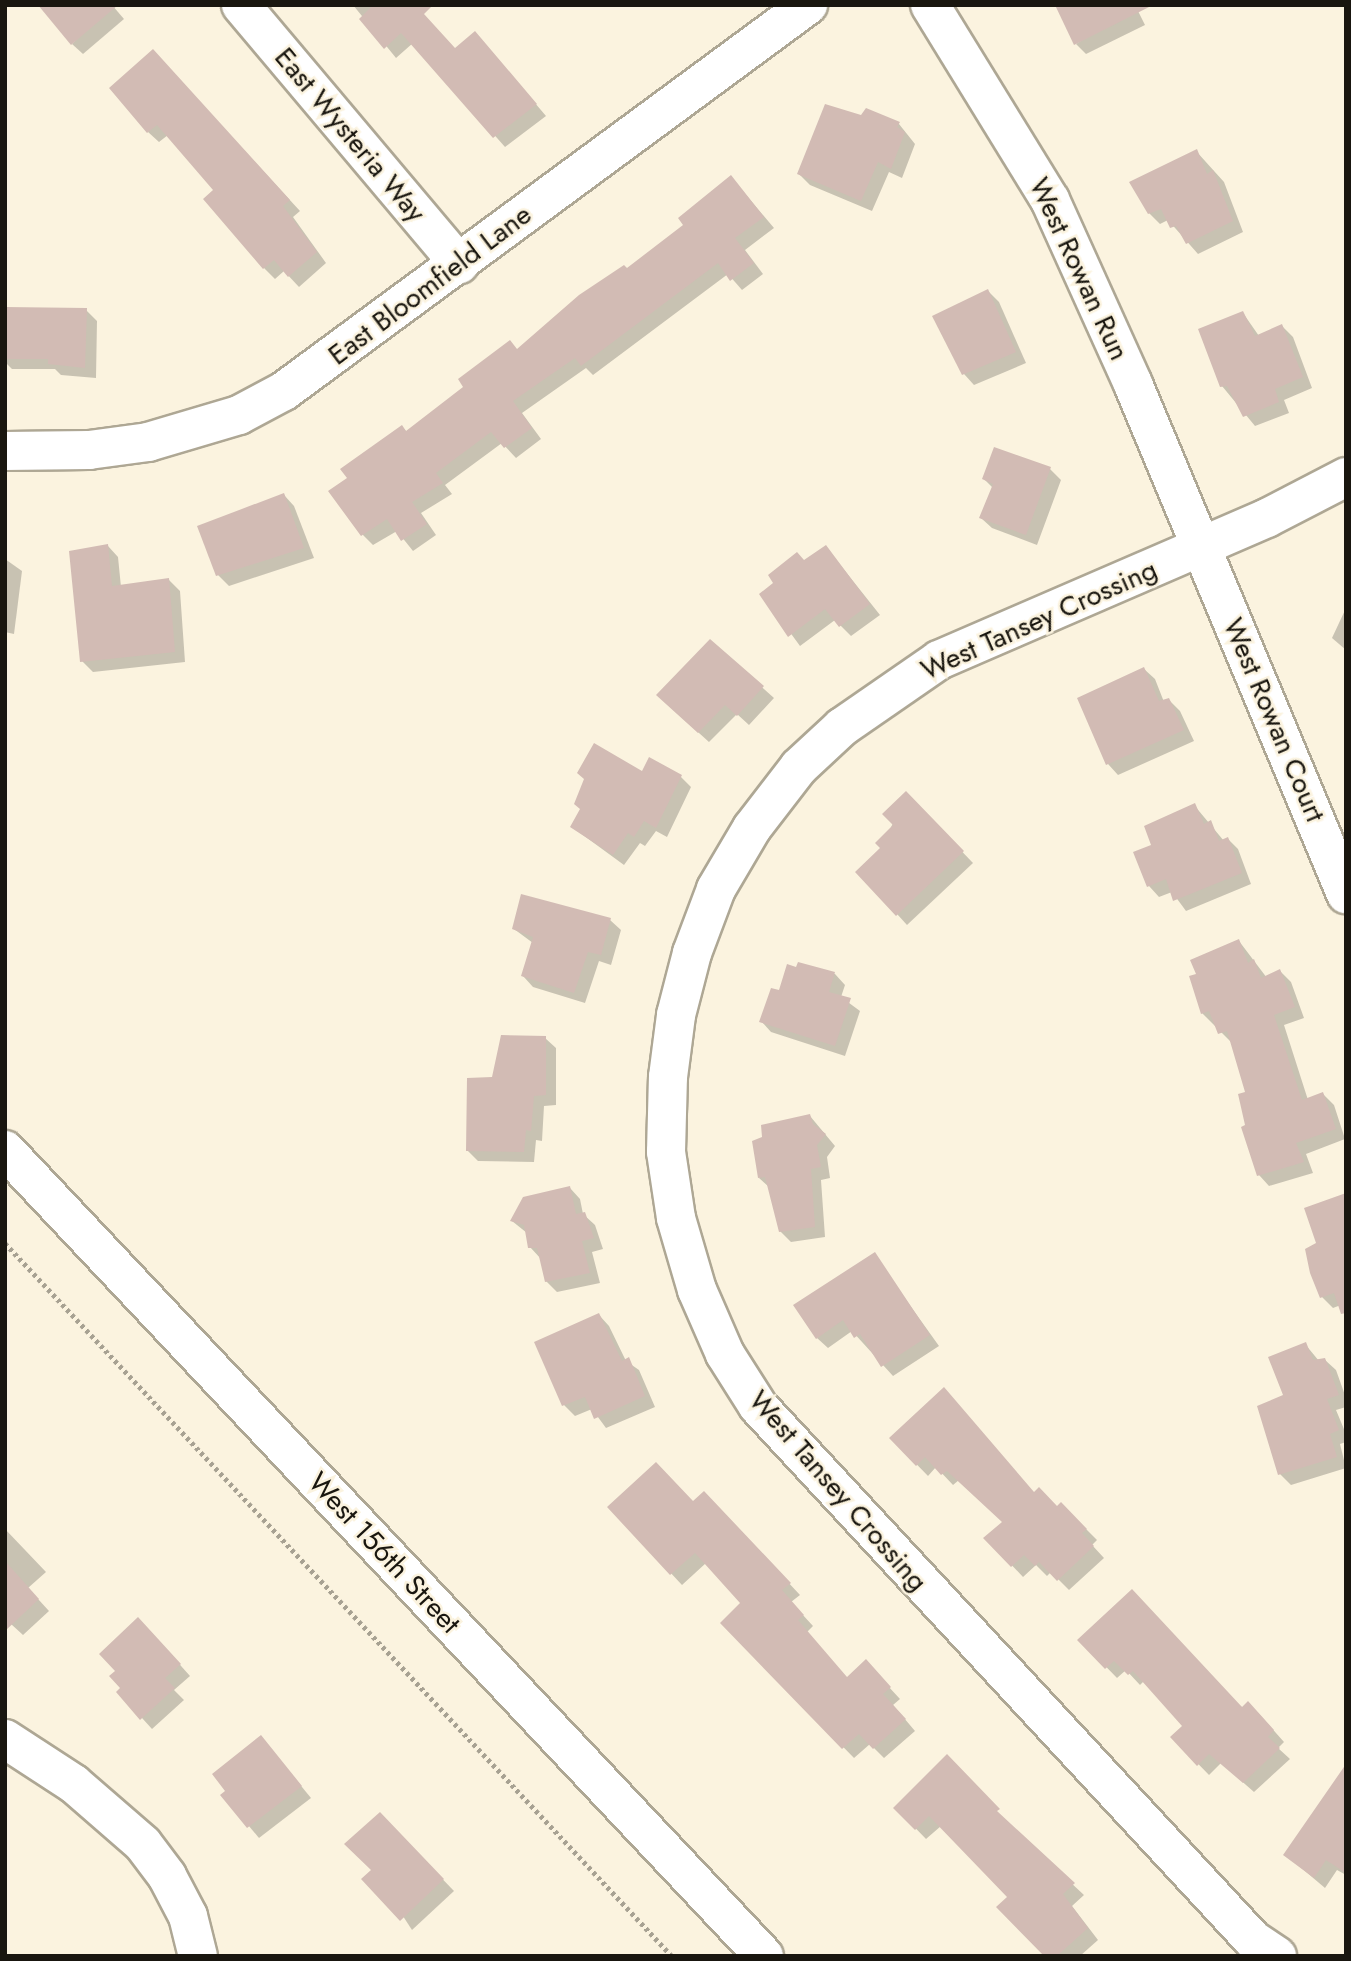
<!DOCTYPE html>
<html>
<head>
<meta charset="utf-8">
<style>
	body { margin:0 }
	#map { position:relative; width:1351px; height:1961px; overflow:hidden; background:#fbf3df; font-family:Jost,sans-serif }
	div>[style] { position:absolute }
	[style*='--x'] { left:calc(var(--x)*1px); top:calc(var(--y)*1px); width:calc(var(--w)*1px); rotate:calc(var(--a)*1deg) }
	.shadow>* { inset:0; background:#0003 }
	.building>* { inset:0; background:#d2bbb4 }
	.path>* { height:4.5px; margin-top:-2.25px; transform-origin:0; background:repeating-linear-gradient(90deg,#a7a192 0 3.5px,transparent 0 7px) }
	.roads { filter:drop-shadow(2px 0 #aea794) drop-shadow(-2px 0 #aea794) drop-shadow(0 2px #aea794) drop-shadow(0 -2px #aea794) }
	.street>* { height:38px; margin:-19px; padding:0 19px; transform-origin:19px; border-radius:19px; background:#fff }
	.secondary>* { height:38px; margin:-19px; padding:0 19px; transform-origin:19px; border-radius:19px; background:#fff }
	span { translate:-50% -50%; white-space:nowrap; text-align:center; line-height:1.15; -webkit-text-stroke:5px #fbf3df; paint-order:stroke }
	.street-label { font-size:28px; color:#19160f }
	.frame { position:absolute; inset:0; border:7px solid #19160f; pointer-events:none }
</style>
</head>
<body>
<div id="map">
	<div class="shadow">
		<i style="clip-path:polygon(112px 5px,124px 19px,83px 54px,72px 44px)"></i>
		<i style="clip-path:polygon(353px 5px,414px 5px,456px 50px,485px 44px,546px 116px,505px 147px,413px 43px,396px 58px)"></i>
		<i style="clip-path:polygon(1135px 5px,1145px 25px,1086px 54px,1076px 44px)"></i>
		<i style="clip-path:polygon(163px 62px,300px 211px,293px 217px,326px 263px,299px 287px,284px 271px,275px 279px,264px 268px,216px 190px,168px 135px,159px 142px,148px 132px)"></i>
		<i style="clip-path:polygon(862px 117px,899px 124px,915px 144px,902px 178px,889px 172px,872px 211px,810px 185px,799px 174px)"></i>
		<i style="clip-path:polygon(1196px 151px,1224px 182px,1243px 232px,1198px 254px,1168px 220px,1160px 224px,1149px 213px)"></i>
		<i style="clip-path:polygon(731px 177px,774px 228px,745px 250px,763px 274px,742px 290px,728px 274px,593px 375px,586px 368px,522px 413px,541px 439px,516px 458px,502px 443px,445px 485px,452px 494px,421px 513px,436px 535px,413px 551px,397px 531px,373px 545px,363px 535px,349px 478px,343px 469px,402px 427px,407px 432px,627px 270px,686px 225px)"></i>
		<i style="clip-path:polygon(988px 291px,999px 302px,1026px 363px,974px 385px,964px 374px)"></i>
		<i style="clip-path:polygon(5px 308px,86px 310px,97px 321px,96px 378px,61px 375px,55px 369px,12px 369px,5px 362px)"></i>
		<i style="clip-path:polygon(1243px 313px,1259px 336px,1282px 326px,1293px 337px,1312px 388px,1284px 400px,1289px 413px,1255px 426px,1222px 386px)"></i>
		<i style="clip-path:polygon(1050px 469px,1061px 480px,1037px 545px,992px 528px,981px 518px,993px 488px,984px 479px)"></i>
		<i style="clip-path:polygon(284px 495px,294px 506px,314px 558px,229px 586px,218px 575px)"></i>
		<i style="clip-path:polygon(108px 546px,118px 557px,121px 587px,169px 580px,180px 591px,185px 662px,93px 672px,82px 661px)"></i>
		<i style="clip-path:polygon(826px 547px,880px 615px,851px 636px,835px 620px,800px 646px,762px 594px)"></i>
		<i style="clip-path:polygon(5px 559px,22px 571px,14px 634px,5px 632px)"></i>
		<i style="clip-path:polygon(1346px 608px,1346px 650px,1332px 638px)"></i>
		<i style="clip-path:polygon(710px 641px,774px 698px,749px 725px,737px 714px,709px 742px,669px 706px)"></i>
		<i style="clip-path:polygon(1144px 669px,1155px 679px,1164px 702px,1169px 700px,1180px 711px,1194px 741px,1118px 775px,1108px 764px)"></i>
		<i style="clip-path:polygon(643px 773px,681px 777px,691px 787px,667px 837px,656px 831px,645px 846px,640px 843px,624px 865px,572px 827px,582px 810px,586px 780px)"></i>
		<i style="clip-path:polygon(906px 793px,973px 863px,907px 925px,897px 914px,882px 848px)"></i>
		<i style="clip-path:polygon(1194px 805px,1224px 841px,1228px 839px,1238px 849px,1251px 884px,1186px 911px,1172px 892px,1159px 897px,1149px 886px,1153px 846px)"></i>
		<i style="clip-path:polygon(610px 920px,621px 930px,611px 965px,599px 961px,585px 1003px,533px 987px,523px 976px,533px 943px,514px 929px)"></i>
		<i style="clip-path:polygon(1239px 941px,1267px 978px,1280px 971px,1291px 982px,1304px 1018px,1284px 1025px,1308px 1100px,1323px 1094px,1334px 1105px,1345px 1139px,1306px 1154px,1313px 1173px,1269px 1186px,1259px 1175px,1247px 1126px,1247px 1093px,1233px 1044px,1202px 1013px,1198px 975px)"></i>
		<i style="clip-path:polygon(799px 964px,835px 974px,845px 985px,841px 997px,860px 1011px,845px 1056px,771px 1032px,761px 1021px)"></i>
		<i style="clip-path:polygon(545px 1038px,556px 1048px,556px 1105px,544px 1106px,542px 1141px,536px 1140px,534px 1162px,478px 1161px,467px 1150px,494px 1078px)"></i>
		<i style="clip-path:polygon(810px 1116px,835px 1146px,827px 1157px,830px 1178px,821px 1180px,825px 1237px,791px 1242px,780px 1231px,769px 1187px,759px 1178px)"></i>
		<i style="clip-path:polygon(570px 1188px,580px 1199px,583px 1214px,595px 1225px,603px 1249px,592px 1252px,600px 1283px,557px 1292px,546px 1281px,541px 1259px,530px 1247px,527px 1233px,512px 1221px)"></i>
		<i style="clip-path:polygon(1319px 1244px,1346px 1303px,1333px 1308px,1322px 1297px)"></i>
		<i style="clip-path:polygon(874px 1255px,939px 1346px,893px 1376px,852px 1331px,828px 1348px,817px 1338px)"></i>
		<i style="clip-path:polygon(599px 1315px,609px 1326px,626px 1361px,639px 1370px,655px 1407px,606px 1428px,592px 1409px,575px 1416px,564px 1405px)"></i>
		<i style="clip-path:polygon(1305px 1344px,1319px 1361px,1325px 1360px,1336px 1370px,1346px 1398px,1346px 1407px,1336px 1410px,1346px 1434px,1346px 1442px,1340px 1444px,1346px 1468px,1291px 1485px,1280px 1474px,1285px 1396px)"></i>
		<i style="clip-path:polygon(891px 1438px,1035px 1494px,1057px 1508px,1061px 1504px,1097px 1540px,1092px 1545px,1104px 1558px,1069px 1590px,1051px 1572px,1047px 1576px,1036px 1565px,1023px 1577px,986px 1538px,1004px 1522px,959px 1480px,953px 1485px,936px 1467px,928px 1476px)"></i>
		<i style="clip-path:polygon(715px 1504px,800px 1595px,791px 1602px,813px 1626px,807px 1632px,847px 1679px,876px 1673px,900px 1699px,893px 1705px,915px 1731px,884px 1758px,870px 1744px,854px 1758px,722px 1623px,742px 1603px,706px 1563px,682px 1585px,609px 1507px)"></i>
		<i style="clip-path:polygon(5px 1529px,46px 1572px,28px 1588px,49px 1611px,23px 1635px,11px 1624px,5px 1629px)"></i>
		<i style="clip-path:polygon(149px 1630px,190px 1676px,174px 1690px,184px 1700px,152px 1729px,142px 1718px)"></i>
		<i style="clip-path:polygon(1080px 1640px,1259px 1714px,1284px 1742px,1278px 1748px,1290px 1759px,1254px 1792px,1221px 1763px,1209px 1775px,1172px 1737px,1185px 1726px,1144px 1681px,1140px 1685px,1126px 1670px,1117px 1678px)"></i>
		<i style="clip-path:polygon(261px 1737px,311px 1798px,259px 1838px,223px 1795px)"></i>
		<i style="clip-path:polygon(947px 1756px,1007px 1823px,1084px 1895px,1072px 1906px,1098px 1940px,1080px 1956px,1047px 1956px,1009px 1897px,941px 1826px,926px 1839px,896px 1808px)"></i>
		<i style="clip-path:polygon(1346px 1800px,1346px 1875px,1337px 1870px,1325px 1888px,1286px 1855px)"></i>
		<i style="clip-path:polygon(380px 1814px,454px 1891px,412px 1930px,373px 1870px)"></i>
	</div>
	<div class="building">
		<i style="clip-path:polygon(38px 5px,118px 5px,71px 45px)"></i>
		<i style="clip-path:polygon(373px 5px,433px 5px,424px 14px,455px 48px,475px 31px,537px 104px,493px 138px,401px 33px,384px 49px,359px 19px)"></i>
		<i style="clip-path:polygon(1055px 5px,1153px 5px,1074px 45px)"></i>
		<i style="clip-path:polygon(153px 49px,290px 200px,283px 206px,317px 252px,288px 277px,274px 260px,263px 269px,203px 199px,213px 190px,157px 125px,147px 133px,109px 88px)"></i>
		<i style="clip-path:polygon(825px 104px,861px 115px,866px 108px,900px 122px,897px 127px,905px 132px,891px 169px,878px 162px,861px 201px,797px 174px)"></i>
		<i style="clip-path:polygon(1197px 149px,1207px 174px,1213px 170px,1233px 221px,1186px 244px,1176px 226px,1170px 228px,1161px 209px,1148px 214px,1129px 182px)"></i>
		<i style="clip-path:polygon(731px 175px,764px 217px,735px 238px,754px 263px,730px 281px,718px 263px,581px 366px,575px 358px,513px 401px,532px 428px,504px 448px,491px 432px,436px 473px,443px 483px,412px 502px,427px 524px,401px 541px,387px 519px,361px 536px,328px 491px,347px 478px,340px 469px,402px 425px,406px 431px,463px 387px,458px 379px,510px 340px,517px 349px,579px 295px,624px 265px,627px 268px,683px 225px,678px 218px)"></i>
		<i style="clip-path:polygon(988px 289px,1016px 352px,962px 375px,932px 316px)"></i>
		<i style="clip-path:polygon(5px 307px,87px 308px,85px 368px,48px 364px,48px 359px,5px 359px)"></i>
		<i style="clip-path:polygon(1243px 311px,1255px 336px,1282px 324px,1303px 377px,1275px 389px,1279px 402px,1243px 417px,1227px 386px,1220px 387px,1198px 329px)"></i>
		<i style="clip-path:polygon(994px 447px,1051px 467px,1026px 535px,979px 518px,993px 484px,982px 479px)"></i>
		<i style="clip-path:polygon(284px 493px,304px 548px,216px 576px,197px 526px)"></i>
		<i style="clip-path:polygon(108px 544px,112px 586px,169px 578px,175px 652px,80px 662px,69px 551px)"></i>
		<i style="clip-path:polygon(826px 545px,870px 604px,839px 627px,825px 609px,788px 637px,759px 594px,773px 583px,768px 575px,797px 552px,804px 560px)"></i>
		<i style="clip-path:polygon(710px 639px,764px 686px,737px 716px,725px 705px,698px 733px,656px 695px)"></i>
		<i style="clip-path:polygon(1144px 667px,1159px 701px,1169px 698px,1184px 730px,1106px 765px,1077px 698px)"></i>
		<i style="clip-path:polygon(594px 743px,642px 771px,649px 757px,682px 775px,656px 828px,644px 821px,634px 837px,628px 833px,613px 855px,570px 827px,580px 809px,574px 804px,584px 779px,577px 773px)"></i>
		<i style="clip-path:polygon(906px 791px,964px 851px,896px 916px,855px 872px,880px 848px,875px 843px,893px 825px,882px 814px)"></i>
		<i style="clip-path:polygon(1195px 803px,1204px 824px,1211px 820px,1219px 841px,1228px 837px,1242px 873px,1173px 901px,1166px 879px,1147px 887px,1133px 852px,1151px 845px,1144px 826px)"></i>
		<i style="clip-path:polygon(521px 894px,611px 918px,601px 955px,588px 952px,574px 993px,521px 976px,533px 937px,512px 929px)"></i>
		<i style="clip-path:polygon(1239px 939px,1248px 963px,1254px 959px,1261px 978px,1280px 969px,1295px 1007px,1274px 1015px,1302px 1100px,1323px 1092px,1336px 1129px,1296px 1143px,1304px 1162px,1257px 1176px,1241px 1127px,1245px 1125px,1238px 1094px,1245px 1092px,1227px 1031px,1218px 1034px,1209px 1011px,1201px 1014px,1189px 976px,1196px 974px,1190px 960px)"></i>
		<i style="clip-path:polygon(798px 962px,835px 972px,829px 992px,851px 998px,835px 1046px,759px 1022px,771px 988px,779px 990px,787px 964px,796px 967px)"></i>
		<i style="clip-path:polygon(501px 1035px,546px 1036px,546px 1095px,534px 1096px,531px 1131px,526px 1130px,524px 1152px,466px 1151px,467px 1078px,492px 1077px)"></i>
		<i style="clip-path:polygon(810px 1114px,813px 1124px,826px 1134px,817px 1145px,821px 1167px,811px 1169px,815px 1227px,779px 1232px,765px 1177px,758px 1178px,752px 1141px,762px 1137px,761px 1125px)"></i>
		<i style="clip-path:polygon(570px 1186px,576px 1214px,585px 1212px,594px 1238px,582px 1241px,590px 1273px,545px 1282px,537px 1248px,528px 1248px,524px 1225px,510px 1221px,523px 1197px)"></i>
		<i style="clip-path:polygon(1346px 1193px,1346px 1313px,1341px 1314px,1334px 1293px,1320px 1298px,1310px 1273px,1305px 1249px,1316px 1243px,1304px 1208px)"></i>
		<i style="clip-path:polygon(875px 1252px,930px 1335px,881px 1367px,860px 1334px,854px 1338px,843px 1320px,816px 1339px,793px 1305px)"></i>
		<i style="clip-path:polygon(599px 1313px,622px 1361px,629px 1357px,645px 1396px,594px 1419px,585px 1397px,562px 1406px,534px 1342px)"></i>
		<i style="clip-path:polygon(1306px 1342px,1313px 1360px,1325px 1358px,1339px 1395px,1327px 1399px,1339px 1430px,1330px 1434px,1337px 1457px,1278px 1475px,1257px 1406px,1283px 1395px,1268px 1357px)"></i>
		<i style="clip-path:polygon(944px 1387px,1034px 1492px,1039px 1487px,1057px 1506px,1061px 1502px,1087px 1529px,1082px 1533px,1094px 1546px,1057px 1581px,1039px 1562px,1035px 1566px,1024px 1555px,1011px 1567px,983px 1538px,1002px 1522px,947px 1471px,941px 1475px,925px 1457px,916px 1466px,889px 1438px)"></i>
		<i style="clip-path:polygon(656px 1462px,693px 1501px,704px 1491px,791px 1583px,782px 1590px,804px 1615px,798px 1620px,847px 1677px,866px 1659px,891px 1687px,883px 1694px,906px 1719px,873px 1749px,859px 1734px,842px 1749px,720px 1623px,740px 1603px,695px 1553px,670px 1575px,607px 1507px)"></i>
		<i style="clip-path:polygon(5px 1561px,39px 1599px,5px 1631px)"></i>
		<i style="clip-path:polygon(1132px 1589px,1242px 1707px,1248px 1701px,1274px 1730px,1268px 1737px,1280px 1748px,1243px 1783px,1209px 1754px,1197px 1766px,1170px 1737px,1182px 1726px,1133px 1671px,1128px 1675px,1114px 1661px,1105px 1669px,1077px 1640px)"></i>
		<i style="clip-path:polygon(138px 1617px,181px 1664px,165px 1678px,175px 1688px,140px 1720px,116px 1692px,120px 1688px,109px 1676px,115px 1671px,99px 1654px)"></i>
		<i style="clip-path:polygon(261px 1735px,302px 1786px,247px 1828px,220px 1795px,225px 1791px,212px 1774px)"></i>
		<i style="clip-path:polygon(947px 1754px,1000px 1809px,997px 1811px,1075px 1883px,1063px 1894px,1088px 1928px,1057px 1956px,1044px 1956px,996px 1907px,1007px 1897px,929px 1816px,915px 1830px,893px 1808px)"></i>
		<i style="clip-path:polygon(1346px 1764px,1346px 1873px,1326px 1860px,1314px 1878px,1283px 1855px)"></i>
		<i style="clip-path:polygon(380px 1812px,444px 1879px,400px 1921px,361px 1879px,371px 1870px,344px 1844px)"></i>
	</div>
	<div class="path">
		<i style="--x:5;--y:1243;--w:976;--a:46.91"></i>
	</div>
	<div class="roads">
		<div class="street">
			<i style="--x:241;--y:5;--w:339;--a:49.9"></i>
			<i style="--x:930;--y:5;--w:229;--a:58.4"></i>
			<i style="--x:1050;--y:200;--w:202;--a:65.7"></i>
			<i style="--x:1133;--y:384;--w:553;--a:67.33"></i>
			<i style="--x:5;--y:451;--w:84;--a:-0.7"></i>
			<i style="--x:89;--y:450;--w:60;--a:-7.7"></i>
			<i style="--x:148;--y:442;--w:95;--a:-16.5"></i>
			<i style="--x:239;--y:415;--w:51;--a:-28.1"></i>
			<i style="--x:284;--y:391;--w:651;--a:-36.38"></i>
			<i style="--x:5;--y:1739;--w:82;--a:33.1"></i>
			<i style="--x:74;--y:1784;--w:91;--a:41"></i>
			<i style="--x:143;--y:1844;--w:40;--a:53"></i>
			<i style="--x:167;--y:1876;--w:45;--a:62.3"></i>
			<i style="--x:188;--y:1916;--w:41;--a:76"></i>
			<i style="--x:1277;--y:1956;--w:29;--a:-146"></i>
			<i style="--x:1253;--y:1940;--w:728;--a:-132.83"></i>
			<i style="--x:758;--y:1406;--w:62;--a:-122.4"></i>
			<i style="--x:725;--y:1354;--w:70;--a:-113.6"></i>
			<i style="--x:697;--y:1290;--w:75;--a:-106.3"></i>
			<i style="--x:676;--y:1218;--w:67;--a:-98.6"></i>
			<i style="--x:666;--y:1152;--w:75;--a:-88.5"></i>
			<i style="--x:668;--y:1077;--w:63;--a:-82.6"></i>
			<i style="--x:676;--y:1015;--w:64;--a:-75.5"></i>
			<i style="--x:692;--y:953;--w:68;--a:-69.4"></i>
			<i style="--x:716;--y:889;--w:71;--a:-59.5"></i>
			<i style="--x:752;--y:828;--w:77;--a:-52.4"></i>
			<i style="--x:799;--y:767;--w:59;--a:-42.9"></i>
			<i style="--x:842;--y:727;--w:118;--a:-34.6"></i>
			<i style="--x:939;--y:660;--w:357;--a:-23.4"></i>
			<i style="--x:1267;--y:518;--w:89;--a:-27.4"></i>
		</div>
		<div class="secondary">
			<i style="--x:5;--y:1150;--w:1107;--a:46.72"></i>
		</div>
	</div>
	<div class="street-label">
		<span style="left:350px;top:135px;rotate:50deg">East Wysteria Way</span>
		<span style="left:1079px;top:269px;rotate:65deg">West Rowan Run</span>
		<span style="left:430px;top:285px;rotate:-37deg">East Bloomfield Lane</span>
		<span style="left:1039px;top:620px;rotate:-24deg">West Tansey Crossing</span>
		<span style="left:1274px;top:720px;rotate:67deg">West Rowan Court</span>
		<span style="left:838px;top:1491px;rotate:49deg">West Tansey Crossing</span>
		<span style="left:384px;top:1553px;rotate:47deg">West 156th Street</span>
	</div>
	<div class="frame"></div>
</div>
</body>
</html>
